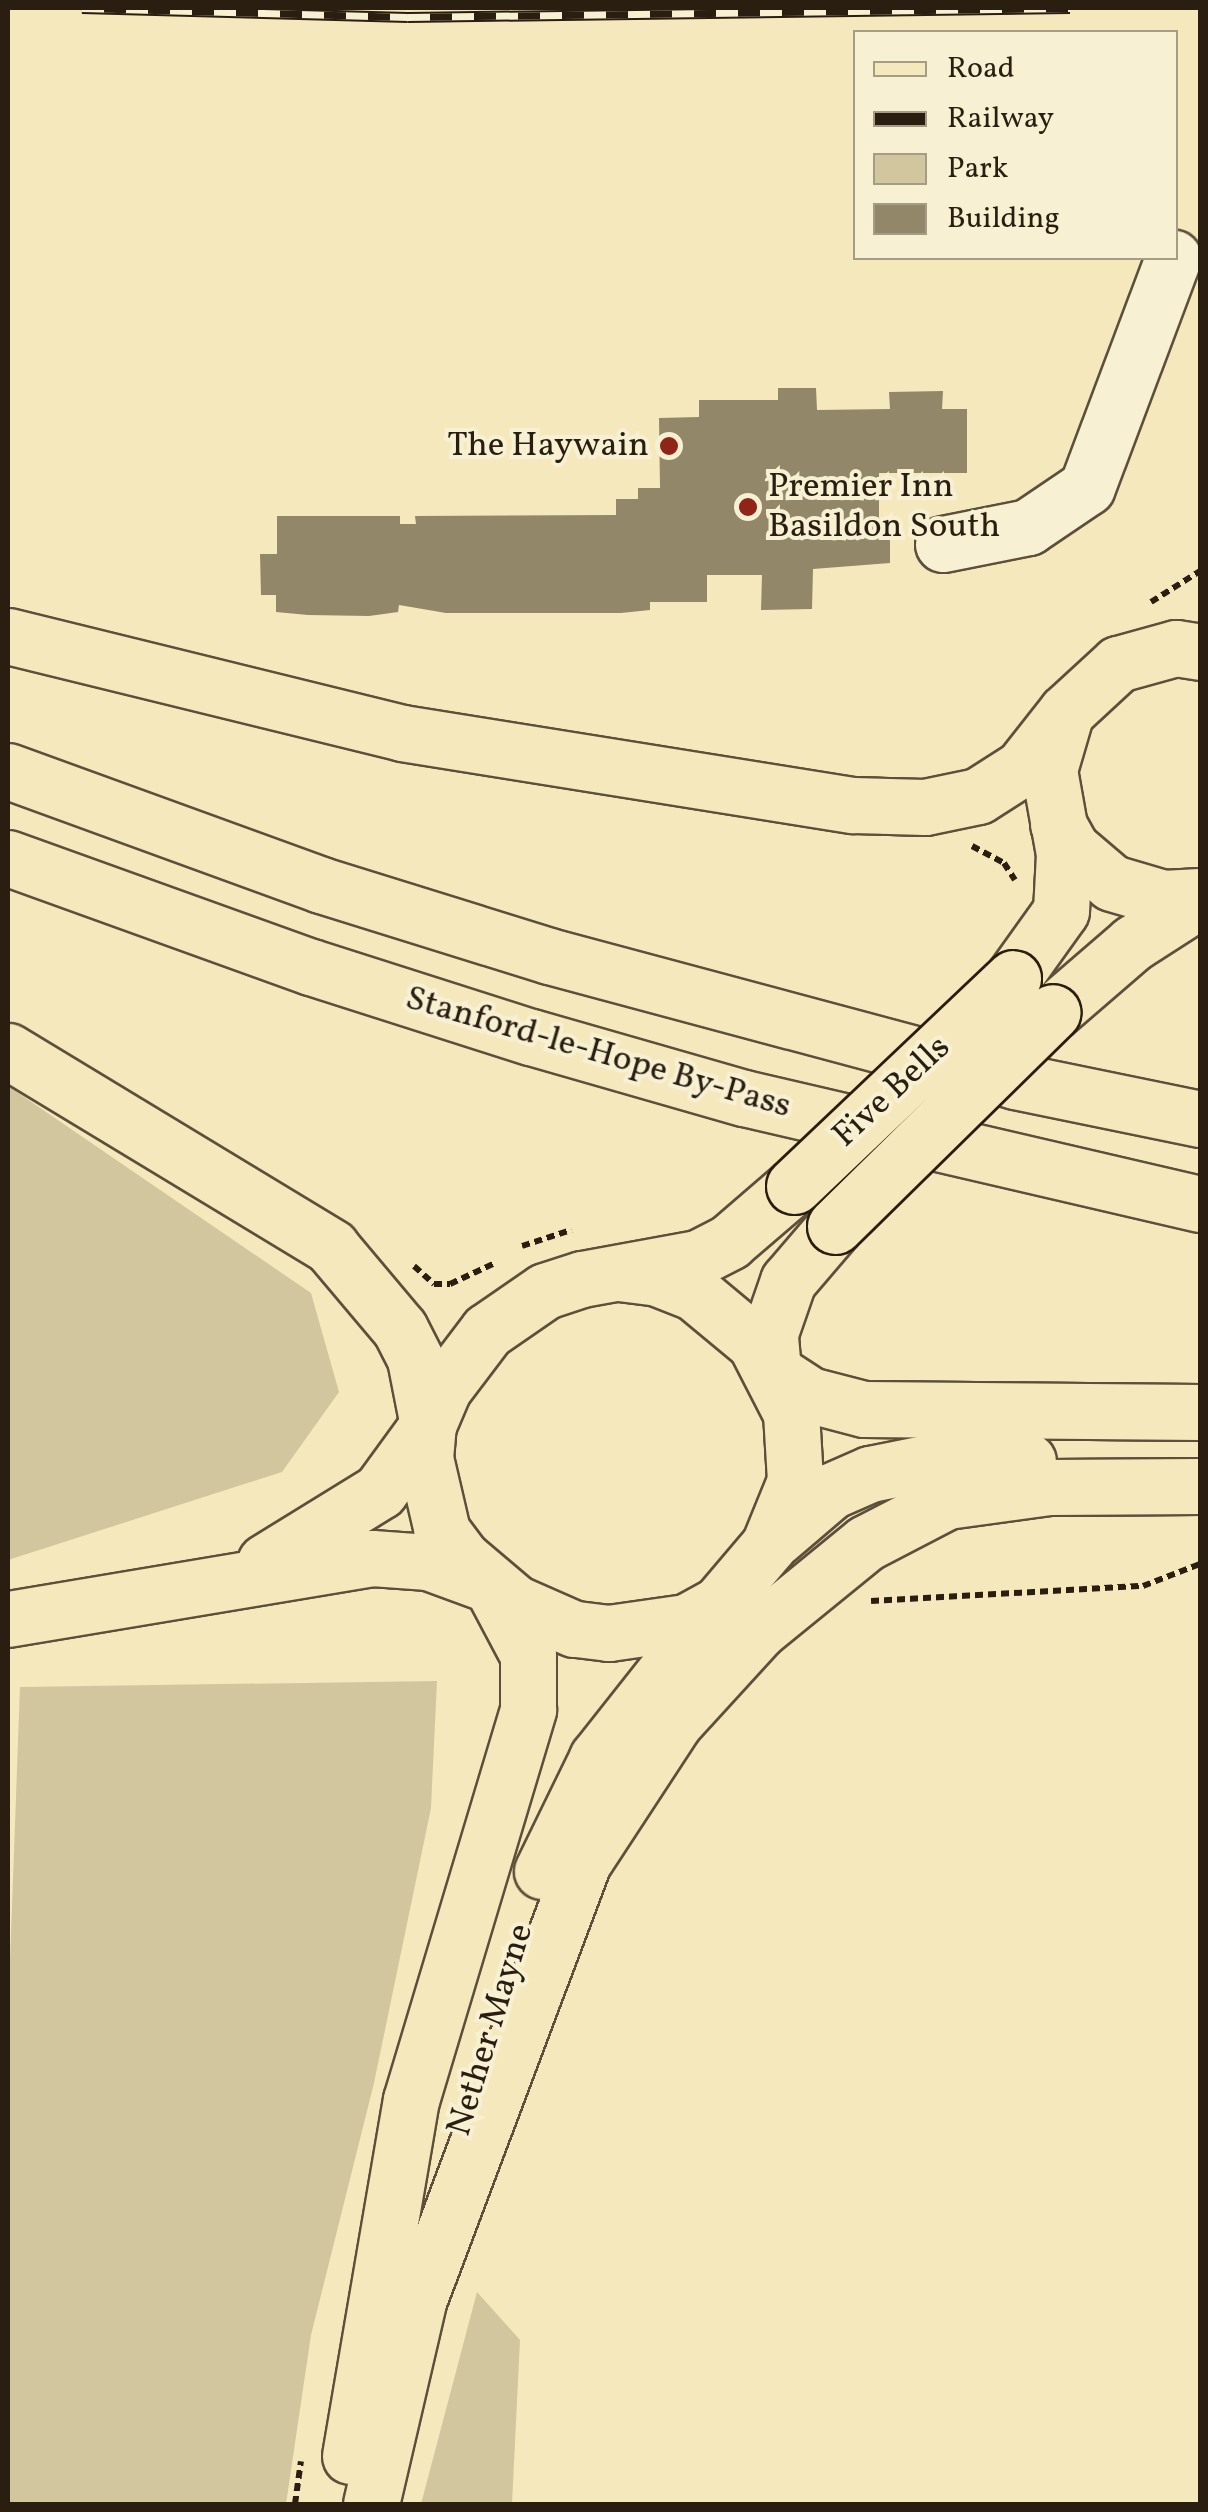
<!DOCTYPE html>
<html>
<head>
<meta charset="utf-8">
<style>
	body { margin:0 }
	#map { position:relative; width:1208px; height:2512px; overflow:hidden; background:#f5e8bc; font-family:Vollkorn,serif }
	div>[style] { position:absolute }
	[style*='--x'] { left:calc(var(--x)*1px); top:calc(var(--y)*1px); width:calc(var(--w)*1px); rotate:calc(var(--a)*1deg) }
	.green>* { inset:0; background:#d2c69f }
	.building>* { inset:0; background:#938769 }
	.path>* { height:6px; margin-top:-3px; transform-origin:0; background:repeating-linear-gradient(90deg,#291e10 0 8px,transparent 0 13px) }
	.roads { filter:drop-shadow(2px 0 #5c503b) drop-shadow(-2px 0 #5c503b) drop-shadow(0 2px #5c503b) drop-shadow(0 -2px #5c503b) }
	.minor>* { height:55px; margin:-27.5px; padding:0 27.5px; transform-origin:27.5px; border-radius:27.5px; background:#f8f0d3 }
	.major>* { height:55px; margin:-27.5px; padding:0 27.5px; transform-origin:27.5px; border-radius:27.5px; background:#f5e8bc }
	.highway>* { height:55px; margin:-27.5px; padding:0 27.5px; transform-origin:27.5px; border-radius:27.5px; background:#f5e8bc }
	.rail>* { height:11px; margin-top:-5.5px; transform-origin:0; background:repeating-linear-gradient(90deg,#f8f0d3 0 22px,#291e10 0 44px); box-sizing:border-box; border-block:2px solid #291e10 }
	.bridges { filter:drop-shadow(2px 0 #291e10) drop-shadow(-2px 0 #291e10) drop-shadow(0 2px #291e10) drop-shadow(0 -2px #291e10) }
	.major-bridge>* { height:55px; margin:-27.5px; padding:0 27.5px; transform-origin:27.5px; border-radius:27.5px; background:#f5e8bc }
	.dots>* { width:28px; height:28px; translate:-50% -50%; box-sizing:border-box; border:5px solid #f8f0d3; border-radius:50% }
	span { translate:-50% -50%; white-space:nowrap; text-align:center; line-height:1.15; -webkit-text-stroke:8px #f8f0d3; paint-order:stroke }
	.poi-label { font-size:35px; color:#291e10 }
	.right { translate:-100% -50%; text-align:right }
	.left { translate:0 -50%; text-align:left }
	.street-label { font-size:35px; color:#291e10 }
	.frame { position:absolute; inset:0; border:10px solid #291e10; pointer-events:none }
	.legend { position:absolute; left:853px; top:30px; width:325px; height:230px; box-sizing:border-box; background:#f8f0d3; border:2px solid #a59c85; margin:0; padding:12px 18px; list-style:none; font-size:30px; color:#291e10 }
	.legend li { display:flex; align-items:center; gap:20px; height:50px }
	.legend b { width:50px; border:2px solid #a59c85 }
</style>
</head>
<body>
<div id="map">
	<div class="green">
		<i style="clip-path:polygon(8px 1086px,311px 1293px,339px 1392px,282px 1472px,8px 1560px)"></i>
		<i style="clip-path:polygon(437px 1681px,431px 1808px,374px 2083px,311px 2335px,286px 2504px,8px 2504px,8px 2016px,20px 1687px)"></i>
		<i style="clip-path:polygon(477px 2292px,520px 2340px,512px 2504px,421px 2504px)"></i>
	</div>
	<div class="building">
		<i style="clip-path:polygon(778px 388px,816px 388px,817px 410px,890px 409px,889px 392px,943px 391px,942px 409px,967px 409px,967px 473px,879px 473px,879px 518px,890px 518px,890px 563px,813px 569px,812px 609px,761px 610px,762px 575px,707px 575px,707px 602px,650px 602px,650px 610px,621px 613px,446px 613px,399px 605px,398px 612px,369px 616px,308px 615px,276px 612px,276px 595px,261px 595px,260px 554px,277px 554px,277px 516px,400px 516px,400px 524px,416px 524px,415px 516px,616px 515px,616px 499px,638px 499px,638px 488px,660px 488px,659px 418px,699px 417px,699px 400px,778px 400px)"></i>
	</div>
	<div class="path">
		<i style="--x:1151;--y:602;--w:58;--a:-32.3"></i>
		<i style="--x:972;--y:846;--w:36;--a:28"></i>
		<i style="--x:1004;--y:863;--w:20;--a:57"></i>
		<i style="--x:522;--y:1246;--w:52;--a:-18.1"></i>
		<i style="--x:414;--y:1266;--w:27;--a:42"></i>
		<i style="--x:434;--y:1284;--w:16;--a:0"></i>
		<i style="--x:450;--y:1284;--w:50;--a:-25"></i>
		<i style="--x:871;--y:1601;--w:272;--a:-3.2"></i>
		<i style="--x:1143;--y:1586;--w:61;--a:-21.1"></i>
		<i style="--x:295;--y:2504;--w:43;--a:-82.1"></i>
	</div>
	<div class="roads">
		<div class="minor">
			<i style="--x:943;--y:544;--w:87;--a:-11.3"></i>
			<i style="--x:1028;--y:527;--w:71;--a:-34.1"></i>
			<i style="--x:1087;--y:487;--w:245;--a:-69.4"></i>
		</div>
		<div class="major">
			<i style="--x:1058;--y:824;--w:29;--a:61"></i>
			<i style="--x:1072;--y:849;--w:52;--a:40.4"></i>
			<i style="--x:1112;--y:883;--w:53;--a:16.4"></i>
			<i style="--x:1163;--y:898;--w:37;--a:-3"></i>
			<i style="--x:1013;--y:978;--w:82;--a:-54.4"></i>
			<i style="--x:1061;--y:911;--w:57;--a:-87"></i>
			<i style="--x:1064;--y:854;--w:85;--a:-100.1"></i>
			<i style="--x:1049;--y:770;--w:60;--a:-73.7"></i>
			<i style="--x:1066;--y:712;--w:71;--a:-42.7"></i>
			<i style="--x:1118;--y:664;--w:60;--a:-15.4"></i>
			<i style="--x:1176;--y:648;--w:24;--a:9"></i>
			<i style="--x:1053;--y:1012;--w:106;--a:-40.8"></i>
			<i style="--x:1133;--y:943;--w:80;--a:-32.7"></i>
			<i style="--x:619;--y:1273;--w:38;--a:7"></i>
			<i style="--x:657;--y:1278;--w:41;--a:21.5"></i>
			<i style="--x:695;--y:1293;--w:78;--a:39.8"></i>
			<i style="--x:755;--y:1343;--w:79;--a:62.8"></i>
			<i style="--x:791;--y:1413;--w:68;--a:86.6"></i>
			<i style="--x:795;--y:1481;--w:69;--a:112.1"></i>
			<i style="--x:769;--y:1545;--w:77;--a:130.3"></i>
			<i style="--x:719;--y:1604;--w:38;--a:151"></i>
			<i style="--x:686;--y:1622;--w:78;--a:171.9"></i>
			<i style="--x:609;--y:1633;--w:35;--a:-173"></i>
			<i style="--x:574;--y:1629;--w:64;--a:-156.2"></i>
			<i style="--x:515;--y:1603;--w:70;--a:-139.7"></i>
			<i style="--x:462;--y:1558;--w:34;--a:-127"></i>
			<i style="--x:442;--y:1531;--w:75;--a:-103.1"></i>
			<i style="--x:425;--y:1458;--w:33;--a:-85"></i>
			<i style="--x:428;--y:1425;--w:39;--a:-67"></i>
			<i style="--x:443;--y:1389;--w:73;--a:-52.8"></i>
			<i style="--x:487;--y:1331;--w:70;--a:-34.6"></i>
			<i style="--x:545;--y:1291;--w:39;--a:-18"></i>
			<i style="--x:582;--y:1279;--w:118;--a:-10.3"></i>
			<i style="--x:698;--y:1258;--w:35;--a:-27"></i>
			<i style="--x:729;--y:1242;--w:86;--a:-40.7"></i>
			<i style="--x:773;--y:1371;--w:44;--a:33"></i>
			<i style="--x:810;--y:1395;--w:56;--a:14.5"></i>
			<i style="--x:864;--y:1409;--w:336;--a:0.5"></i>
			<i style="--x:773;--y:1371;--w:38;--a:-95"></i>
			<i style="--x:770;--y:1333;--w:55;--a:-70.9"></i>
			<i style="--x:788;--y:1281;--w:72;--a:-49.5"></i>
			<i style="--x:776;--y:1538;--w:72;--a:-40.5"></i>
			<i style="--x:831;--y:1491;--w:43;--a:-23.6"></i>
			<i style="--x:870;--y:1474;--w:71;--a:-11.3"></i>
			<i style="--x:940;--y:1460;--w:88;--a:0.7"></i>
			<i style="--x:265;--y:1562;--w:135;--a:-31.7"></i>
			<i style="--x:380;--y:1491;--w:82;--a:-54"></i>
			<i style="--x:8;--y:1619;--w:369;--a:-9.5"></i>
			<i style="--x:372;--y:1558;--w:56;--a:4.1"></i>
			<i style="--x:428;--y:1562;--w:61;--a:20.2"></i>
			<i style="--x:542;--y:1871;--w:126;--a:-64"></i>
			<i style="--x:597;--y:1758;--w:189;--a:-51.7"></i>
			<i style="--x:420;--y:2296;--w:461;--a:-69.4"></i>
			<i style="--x:582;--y:1864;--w:170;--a:-56.8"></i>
			<i style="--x:675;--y:1722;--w:123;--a:-47.6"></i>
			<i style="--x:758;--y:1631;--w:139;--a:-39.2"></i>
			<i style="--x:866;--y:1543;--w:91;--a:-27.4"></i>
			<i style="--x:947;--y:1501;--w:103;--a:-7.8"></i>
			<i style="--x:1049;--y:1487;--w:151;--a:-0.4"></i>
			<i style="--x:350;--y:2456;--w:361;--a:-80.3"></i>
			<i style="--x:411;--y:2100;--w:408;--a:-73.3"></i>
			<i style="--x:528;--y:1709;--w:54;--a:-90"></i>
			<i style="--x:528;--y:1655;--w:75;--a:-117.9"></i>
			<i style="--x:371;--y:2504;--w:251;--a:-76.9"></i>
		</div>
		<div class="highway">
			<i style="--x:8;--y:636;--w:406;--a:13.8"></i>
			<i style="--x:402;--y:733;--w:457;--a:9.1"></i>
			<i style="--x:853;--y:805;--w:72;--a:1.6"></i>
			<i style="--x:925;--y:807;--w:54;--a:-11.7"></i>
			<i style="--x:978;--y:796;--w:52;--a:-32.5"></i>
			<i style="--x:1022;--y:768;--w:71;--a:-51.8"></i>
			<i style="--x:8;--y:771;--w:333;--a:20"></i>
			<i style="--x:321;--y:885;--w:239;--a:17.3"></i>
			<i style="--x:549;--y:956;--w:482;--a:15"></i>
			<i style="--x:1015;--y:1081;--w:189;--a:11.6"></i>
			<i style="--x:8;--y:858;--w:322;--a:19.8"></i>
			<i style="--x:311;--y:967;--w:231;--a:17.7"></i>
			<i style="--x:531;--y:1037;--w:222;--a:16"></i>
			<i style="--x:744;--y:1098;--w:468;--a:13.1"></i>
			<i style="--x:8;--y:1051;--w:378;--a:31.2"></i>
			<i style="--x:331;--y:1247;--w:107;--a:49.9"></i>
			<i style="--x:400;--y:1329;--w:34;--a:63"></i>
			<i style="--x:415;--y:1359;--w:67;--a:78.9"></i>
		</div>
	</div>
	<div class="rail">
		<i style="--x:82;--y:8;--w:326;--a:1.6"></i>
		<i style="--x:408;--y:17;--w:662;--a:-0.78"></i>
	</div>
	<div class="bridges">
		<div class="major-bridge">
			<i style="--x:794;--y:1186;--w:302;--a:-43.5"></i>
			<i style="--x:835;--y:1226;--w:305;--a:-44.5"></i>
		</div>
	</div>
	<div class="dots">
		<i style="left:669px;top:446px;background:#8f2418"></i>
		<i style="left:748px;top:507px;background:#8f2418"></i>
	</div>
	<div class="poi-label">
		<span class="right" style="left:649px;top:446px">The Haywain</span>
		<span class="left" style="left:768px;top:507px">Premier Inn<br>Basildon South</span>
	</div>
	<div class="street-label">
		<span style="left:598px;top:1053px;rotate:16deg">Stanford-le-Hope By-Pass</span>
		<span style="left:892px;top:1092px;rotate:-43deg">Five Bells</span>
		<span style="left:491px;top:2030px;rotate:-73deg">Nether Mayne</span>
	</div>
	<div class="frame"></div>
	<ul class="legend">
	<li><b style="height:12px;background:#f5e8bc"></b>Road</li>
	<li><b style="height:12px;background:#291e10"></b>Railway</li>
	<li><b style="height:28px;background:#d2c69f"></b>Park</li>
	<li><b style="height:28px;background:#938769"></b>Building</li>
	</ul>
</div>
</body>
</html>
